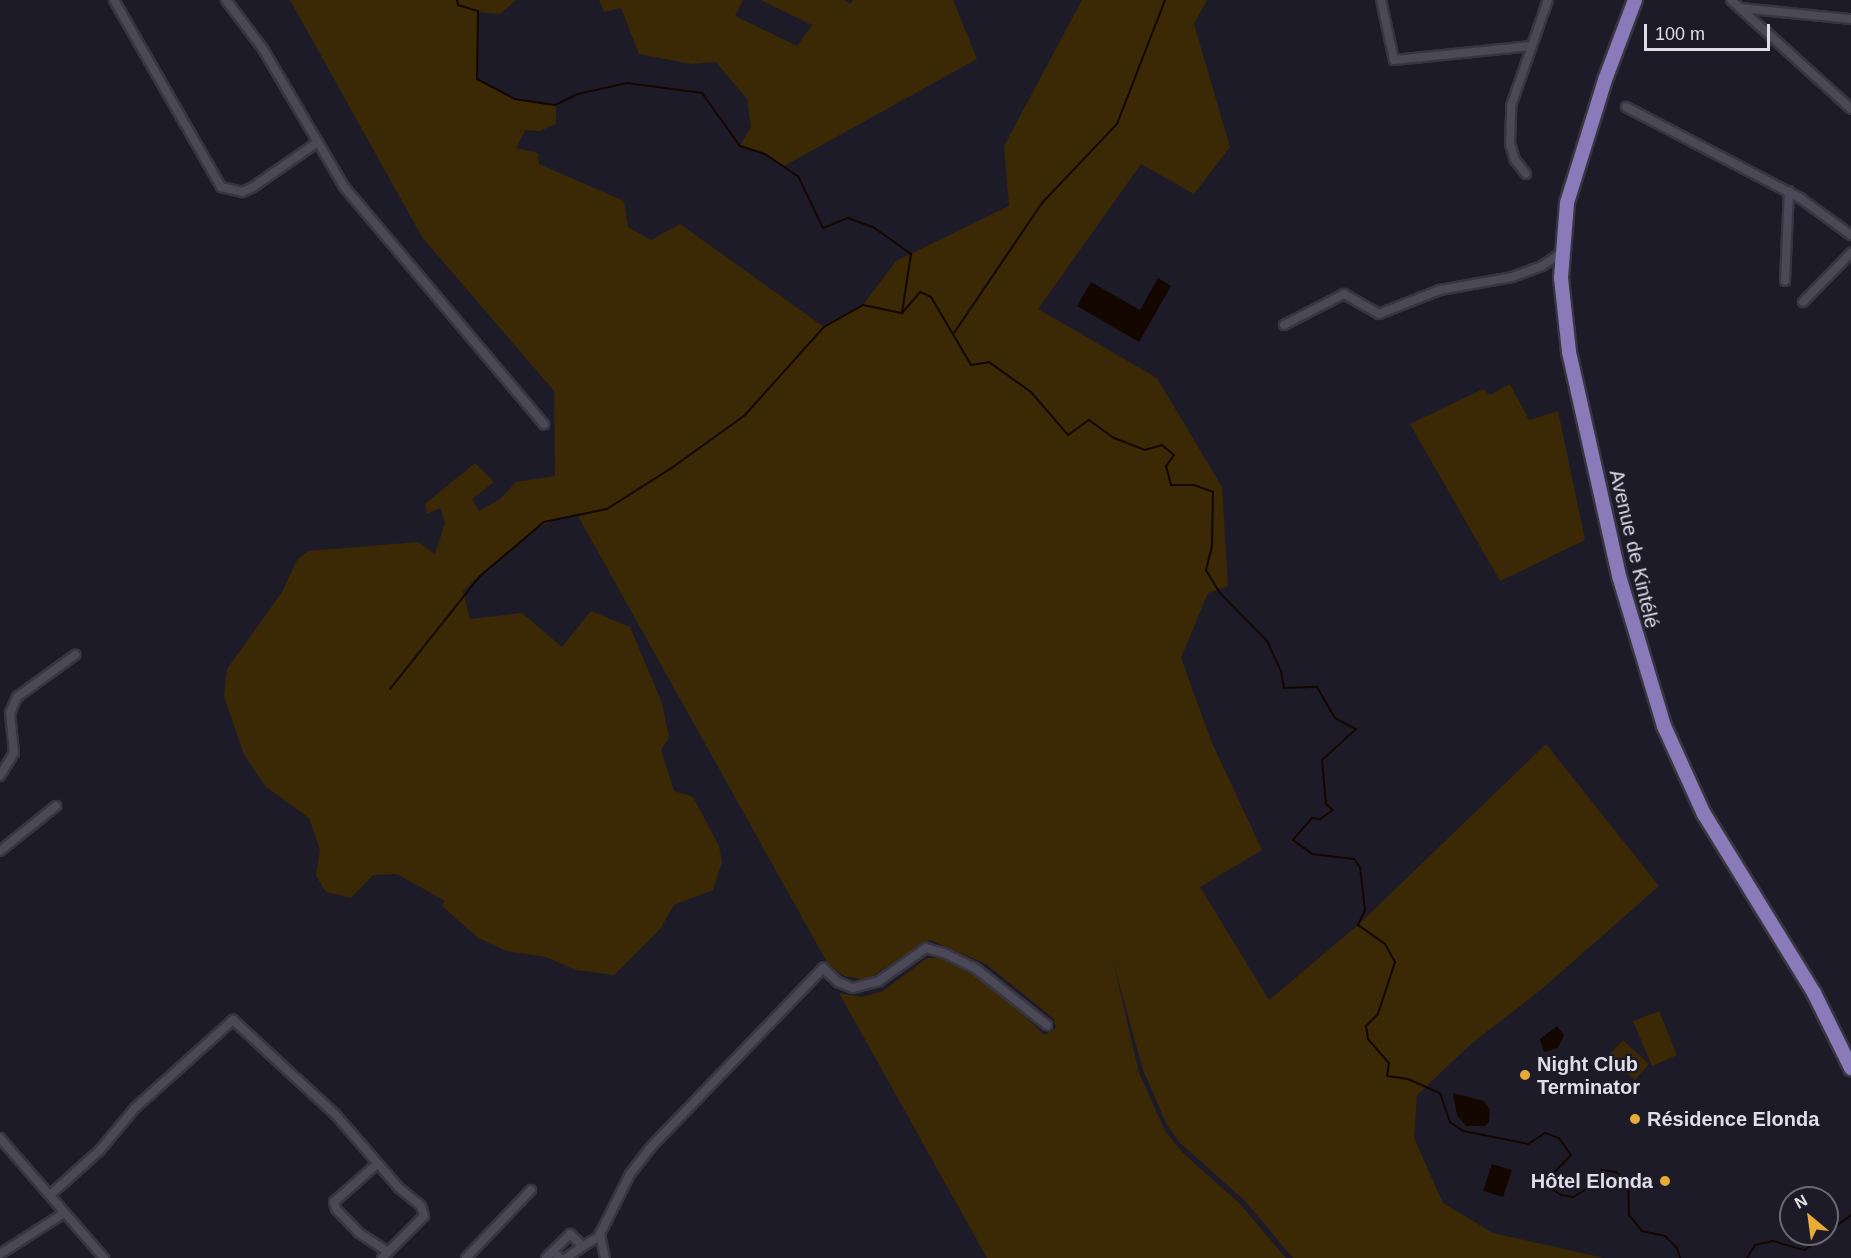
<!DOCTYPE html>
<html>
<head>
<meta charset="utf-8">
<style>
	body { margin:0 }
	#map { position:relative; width:1851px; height:1258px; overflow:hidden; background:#1e1b29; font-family:Helvetica,sans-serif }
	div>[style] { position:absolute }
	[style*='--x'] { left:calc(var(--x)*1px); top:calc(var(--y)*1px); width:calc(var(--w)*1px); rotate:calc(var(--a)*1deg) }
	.green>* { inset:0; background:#3b2805 }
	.water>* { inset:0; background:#130700 }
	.stream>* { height:2px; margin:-1px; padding:0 1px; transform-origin:1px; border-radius:1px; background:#130700 }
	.roads { filter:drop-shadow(2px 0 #373640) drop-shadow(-2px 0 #373640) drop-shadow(0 2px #373640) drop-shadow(0 -2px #373640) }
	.street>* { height:8px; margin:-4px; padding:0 4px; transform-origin:4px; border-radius:4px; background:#4b4857 }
	.primary>* { height:14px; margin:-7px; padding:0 7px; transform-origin:7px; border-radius:7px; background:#897bb9 }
	.dots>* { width:16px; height:16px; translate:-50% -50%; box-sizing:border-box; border:3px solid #1e1b29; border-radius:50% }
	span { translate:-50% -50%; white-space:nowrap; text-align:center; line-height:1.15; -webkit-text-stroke:4.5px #1e1b29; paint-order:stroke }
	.street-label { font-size:20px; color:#dfdee7 }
	.poi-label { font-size:20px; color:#dfdee7; font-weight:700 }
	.left { translate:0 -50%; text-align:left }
	.right { translate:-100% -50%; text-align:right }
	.north { position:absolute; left:1779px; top:1186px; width:60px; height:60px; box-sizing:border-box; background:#1e1b29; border:2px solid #6b6975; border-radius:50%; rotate:331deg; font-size:16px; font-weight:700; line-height:24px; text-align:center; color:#dfdee7 }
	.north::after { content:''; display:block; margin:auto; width:21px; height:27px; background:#e8ab37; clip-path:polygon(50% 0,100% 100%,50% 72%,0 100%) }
	.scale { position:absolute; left:1644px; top:24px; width:126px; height:27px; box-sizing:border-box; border:3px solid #dfdee7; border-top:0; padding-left:8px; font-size:18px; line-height:21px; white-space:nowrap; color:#dfdee7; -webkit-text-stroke:4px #1e1b29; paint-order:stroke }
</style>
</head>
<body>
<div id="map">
	<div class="green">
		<i style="clip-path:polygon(290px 0,516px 0,500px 14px,478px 12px,477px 79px,515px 100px,556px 106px,556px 124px,540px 131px,525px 130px,516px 148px,538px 153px,539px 164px,624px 201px,628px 227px,651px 240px,680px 224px,824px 327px,863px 305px,896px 261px,1009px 206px,1004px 146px,1082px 0,1207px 0,1194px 24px,1230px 147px,1194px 194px,1141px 164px,1038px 309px,1157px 378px,1222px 487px,1228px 586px,1208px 593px,1181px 658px,1212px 743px,1262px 850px,1200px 887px,1269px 1000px,1358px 925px,1546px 744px,1659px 886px,1543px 988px,1471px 1044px,1417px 1095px,1414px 1138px,1443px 1203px,1493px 1233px,1604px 1258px,1293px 1258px,1245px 1201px,1179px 1142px,1166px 1123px,1143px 1070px,1113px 961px,1139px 1073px,1165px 1131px,1182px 1152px,1240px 1204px,1286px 1258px,987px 1258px,839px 993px,862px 997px,883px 991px,927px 958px,942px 958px,968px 969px,1012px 1003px,1044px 1035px,1056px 1028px,1053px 1018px,986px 964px,930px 940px,866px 980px,844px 976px,828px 964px,578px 516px,561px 517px,537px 528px,481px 574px,463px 591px,470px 619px,522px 613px,562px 647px,591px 611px,630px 627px,662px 703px,669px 738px,661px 750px,674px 791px,693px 797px,719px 846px,722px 862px,713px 890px,674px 905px,660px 929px,614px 975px,576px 970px,546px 957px,506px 951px,477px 937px,442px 906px,445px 901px,397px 874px,373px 875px,351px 898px,326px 892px,316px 876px,320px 850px,309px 818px,266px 787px,244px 755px,224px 696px,227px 669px,282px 592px,297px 560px,308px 551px,418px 542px,435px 554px,445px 523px,440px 508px,427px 514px,425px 504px,475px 463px,494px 482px,472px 499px,479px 511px,500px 499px,516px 482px,555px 476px,554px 391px,422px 237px)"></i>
		<i style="clip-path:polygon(599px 0,743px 0,735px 16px,797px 46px,812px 25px,761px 0,844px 0,850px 4px,853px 0,953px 0,977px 59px,784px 166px,765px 153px,740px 145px,751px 127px,747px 99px,716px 62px,691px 64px,639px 54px,621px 8px,604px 12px)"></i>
		<i style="clip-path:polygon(1510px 384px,1529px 420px,1558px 411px,1585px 540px,1500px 581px,1410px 424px,1483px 389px,1490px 395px)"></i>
		<i style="clip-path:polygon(1659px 1011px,1677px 1055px,1652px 1066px,1633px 1021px)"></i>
		<i style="clip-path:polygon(1623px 1040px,1649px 1064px,1635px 1080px,1608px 1056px)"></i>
	</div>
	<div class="water">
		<i style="clip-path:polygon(1158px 278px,1171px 286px,1139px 342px,1077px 306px,1091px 282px,1140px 310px)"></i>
		<i style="clip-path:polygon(1557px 1026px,1564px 1035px,1558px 1048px,1544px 1052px,1540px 1039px)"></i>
		<i style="clip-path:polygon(1453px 1093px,1484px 1101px,1490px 1110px,1489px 1122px,1485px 1126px,1466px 1126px,1457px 1115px)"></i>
		<i style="clip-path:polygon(1492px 1164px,1512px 1170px,1503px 1197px,1483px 1191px)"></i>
	</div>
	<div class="stream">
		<i style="--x:457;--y:0;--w:5;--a:79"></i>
		<i style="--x:458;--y:5;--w:21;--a:17"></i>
		<i style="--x:478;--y:11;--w:68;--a:90.8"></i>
		<i style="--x:477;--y:79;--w:43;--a:27.8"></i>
		<i style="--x:515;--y:99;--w:40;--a:8.5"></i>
		<i style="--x:555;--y:105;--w:25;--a:-26"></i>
		<i style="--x:578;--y:94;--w:50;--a:-12.7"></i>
		<i style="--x:627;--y:83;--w:76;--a:7.6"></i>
		<i style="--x:702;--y:93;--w:65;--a:54.4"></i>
		<i style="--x:740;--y:146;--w:26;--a:18"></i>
		<i style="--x:765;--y:154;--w:40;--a:34"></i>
		<i style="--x:798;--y:176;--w:58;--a:64.3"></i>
		<i style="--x:823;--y:228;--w:27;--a:-22"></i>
		<i style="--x:848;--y:218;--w:27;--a:20"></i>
		<i style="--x:873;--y:227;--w:47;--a:35.4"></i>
		<i style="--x:911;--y:254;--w:60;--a:98.7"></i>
		<i style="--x:902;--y:313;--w:28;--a:-49"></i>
		<i style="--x:920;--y:292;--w:12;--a:24"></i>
		<i style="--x:931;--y:297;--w:79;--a:59.5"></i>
		<i style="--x:971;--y:365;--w:18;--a:-9"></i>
		<i style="--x:989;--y:362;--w:52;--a:35.5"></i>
		<i style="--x:1031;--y:392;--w:57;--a:49.3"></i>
		<i style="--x:1068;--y:435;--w:26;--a:-36"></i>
		<i style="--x:1089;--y:420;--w:31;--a:36"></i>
		<i style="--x:1114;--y:438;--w:33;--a:21"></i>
		<i style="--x:1145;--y:450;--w:18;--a:-16"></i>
		<i style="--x:1162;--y:445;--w:16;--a:40"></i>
		<i style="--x:1174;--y:455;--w:14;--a:126"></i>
		<i style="--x:1166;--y:466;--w:20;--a:75"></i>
		<i style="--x:1171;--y:485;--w:23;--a:0"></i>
		<i style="--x:1194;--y:485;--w:20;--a:20"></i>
		<i style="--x:1213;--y:492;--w:54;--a:91.1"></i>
		<i style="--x:1212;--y:546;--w:25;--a:104"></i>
		<i style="--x:1206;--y:570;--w:26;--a:59"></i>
		<i style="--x:1219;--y:592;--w:69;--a:45.6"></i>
		<i style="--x:1267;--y:641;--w:33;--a:65"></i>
		<i style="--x:1281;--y:671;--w:17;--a:80"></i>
		<i style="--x:1284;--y:688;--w:33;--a:-2"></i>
		<i style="--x:1317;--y:687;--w:36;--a:60"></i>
		<i style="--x:1335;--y:718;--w:24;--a:28"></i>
		<i style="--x:1356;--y:729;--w:46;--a:137.6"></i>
		<i style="--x:1322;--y:760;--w:44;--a:84.8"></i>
		<i style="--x:1326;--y:804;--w:9;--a:41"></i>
		<i style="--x:1333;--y:810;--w:16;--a:145"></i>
		<i style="--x:1320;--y:819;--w:8;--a:-173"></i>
		<i style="--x:1312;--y:818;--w:29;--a:131"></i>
		<i style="--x:1293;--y:840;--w:24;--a:36"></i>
		<i style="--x:1312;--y:854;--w:42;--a:6.8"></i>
		<i style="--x:1354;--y:859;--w:10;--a:53"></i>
		<i style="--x:1360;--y:867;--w:43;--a:83.4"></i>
		<i style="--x:1365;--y:910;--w:17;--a:115"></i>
		<i style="--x:1358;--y:925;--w:33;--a:35"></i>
		<i style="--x:1385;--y:944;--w:21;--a:61"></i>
		<i style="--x:1395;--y:962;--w:55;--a:108.1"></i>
		<i style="--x:1378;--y:1014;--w:17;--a:135"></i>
		<i style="--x:1366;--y:1026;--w:13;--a:81"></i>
		<i style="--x:1368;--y:1039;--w:32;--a:49"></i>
		<i style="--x:1389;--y:1063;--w:13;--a:99"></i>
		<i style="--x:1387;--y:1076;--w:21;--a:8"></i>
		<i style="--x:1408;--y:1079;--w:35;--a:24"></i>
		<i style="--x:1440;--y:1093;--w:31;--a:71"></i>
		<i style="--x:1450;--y:1122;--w:16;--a:35"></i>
		<i style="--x:1463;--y:1131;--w:66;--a:11.3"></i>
		<i style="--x:1528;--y:1144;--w:20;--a:-33"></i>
		<i style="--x:1545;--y:1133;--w:15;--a:20"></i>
		<i style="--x:1559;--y:1138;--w:21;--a:55"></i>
		<i style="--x:1571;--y:1155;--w:30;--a:134"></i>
		<i style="--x:1550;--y:1177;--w:11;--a:90"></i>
		<i style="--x:1550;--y:1188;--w:13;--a:32"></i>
		<i style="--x:1561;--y:1195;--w:12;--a:9"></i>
		<i style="--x:1573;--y:1197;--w:14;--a:-30"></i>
		<i style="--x:1585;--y:1190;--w:26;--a:-50"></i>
		<i style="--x:1602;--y:1170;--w:14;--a:8"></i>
		<i style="--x:1616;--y:1172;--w:16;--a:40"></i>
		<i style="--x:1628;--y:1182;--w:33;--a:88"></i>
		<i style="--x:1629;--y:1215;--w:21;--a:51"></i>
		<i style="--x:1642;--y:1231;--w:24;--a:12"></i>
		<i style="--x:1665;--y:1236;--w:17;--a:45"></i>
		<i style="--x:1677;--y:1248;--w:10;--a:73"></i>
		<i style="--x:954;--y:333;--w:157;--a:-55.9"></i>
		<i style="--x:1042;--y:203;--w:109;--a:-46.5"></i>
		<i style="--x:1117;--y:124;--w:133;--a:-68.8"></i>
		<i style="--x:390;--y:689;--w:144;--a:-51.5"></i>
		<i style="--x:480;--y:576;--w:84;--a:-40.2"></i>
		<i style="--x:544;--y:522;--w:64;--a:-11.7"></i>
		<i style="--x:607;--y:509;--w:78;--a:-32.5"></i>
		<i style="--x:673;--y:467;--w:89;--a:-35.8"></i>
		<i style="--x:745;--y:415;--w:118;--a:-48.1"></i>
		<i style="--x:824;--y:327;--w:45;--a:-29.4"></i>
		<i style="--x:863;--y:305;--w:40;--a:12"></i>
		<i style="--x:1747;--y:1258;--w:15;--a:-58"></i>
		<i style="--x:1755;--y:1245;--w:18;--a:-13"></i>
		<i style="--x:1773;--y:1241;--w:33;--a:16"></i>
		<i style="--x:1805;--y:1250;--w:58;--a:-37.3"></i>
	</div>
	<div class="roads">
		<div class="street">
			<i style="--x:114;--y:0;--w:215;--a:60.2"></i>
			<i style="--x:221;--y:187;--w:22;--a:13"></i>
			<i style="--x:242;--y:192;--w:12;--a:-24"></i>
			<i style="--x:253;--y:187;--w:79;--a:-34.7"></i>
			<i style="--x:226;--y:0;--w:61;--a:52.9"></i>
			<i style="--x:263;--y:49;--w:161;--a:59.5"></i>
			<i style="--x:345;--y:188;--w:309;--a:49.9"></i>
			<i style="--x:1381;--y:0;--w:61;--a:77.8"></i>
			<i style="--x:1394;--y:60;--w:138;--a:-5.8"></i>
			<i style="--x:1731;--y:0;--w:162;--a:42.2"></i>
			<i style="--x:1740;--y:8;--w:112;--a:5.7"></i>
			<i style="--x:1626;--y:107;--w:196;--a:27.6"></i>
			<i style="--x:1800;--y:198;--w:63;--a:36"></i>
			<i style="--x:1526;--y:174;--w:18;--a:-128"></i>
			<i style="--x:1515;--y:160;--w:17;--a:-107"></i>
			<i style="--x:1510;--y:144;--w:38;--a:-88"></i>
			<i style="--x:1511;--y:106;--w:112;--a:-70.8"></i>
			<i style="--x:1785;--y:281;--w:90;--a:-87.5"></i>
			<i style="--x:1803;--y:302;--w:69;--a:-45.6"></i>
			<i style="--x:1284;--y:325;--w:68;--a:-27.3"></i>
			<i style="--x:1344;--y:294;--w:40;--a:29.7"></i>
			<i style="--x:1379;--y:314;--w:66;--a:-21.5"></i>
			<i style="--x:1440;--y:290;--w:73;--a:-10.2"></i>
			<i style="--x:1512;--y:277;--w:32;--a:-20"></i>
			<i style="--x:1542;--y:266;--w:23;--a:-34"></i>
			<i style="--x:0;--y:776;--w:27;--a:-59"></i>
			<i style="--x:14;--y:753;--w:40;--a:-95.7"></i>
			<i style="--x:10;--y:713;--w:17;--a:-66"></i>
			<i style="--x:17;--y:697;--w:72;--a:-35.9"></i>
			<i style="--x:0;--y:851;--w:72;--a:-38.8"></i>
			<i style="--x:0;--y:1138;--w:159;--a:49.1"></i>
			<i style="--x:377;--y:1164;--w:57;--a:138.5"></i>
			<i style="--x:334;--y:1202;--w:7;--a:74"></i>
			<i style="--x:336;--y:1209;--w:33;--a:46"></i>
			<i style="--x:359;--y:1233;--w:35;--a:33"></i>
			<i style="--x:50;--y:1195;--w:67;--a:-42"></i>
			<i style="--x:100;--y:1150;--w:55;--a:-50.2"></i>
			<i style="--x:135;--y:1108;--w:132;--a:-41.9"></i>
			<i style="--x:233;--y:1020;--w:139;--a:42.7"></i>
			<i style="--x:335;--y:1114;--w:98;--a:49.1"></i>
			<i style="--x:399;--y:1188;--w:28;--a:39"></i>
			<i style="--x:421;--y:1206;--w:10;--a:73"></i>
			<i style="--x:424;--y:1216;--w:59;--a:135"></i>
			<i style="--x:553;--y:1251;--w:10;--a:45"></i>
			<i style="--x:0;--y:1254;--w:76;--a:-32.6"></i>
			<i style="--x:466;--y:1258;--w:94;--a:-46.3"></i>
			<i style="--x:546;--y:1258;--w:34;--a:-45"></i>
			<i style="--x:570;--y:1234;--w:18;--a:43"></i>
			<i style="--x:583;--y:1246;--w:20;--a:-30"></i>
			<i style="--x:566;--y:1258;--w:21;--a:-35"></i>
			<i style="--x:605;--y:1258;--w:25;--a:-102"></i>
			<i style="--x:600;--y:1234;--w:67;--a:-63.4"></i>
			<i style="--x:630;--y:1174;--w:33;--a:-52"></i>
			<i style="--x:650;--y:1148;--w:250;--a:-46.1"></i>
			<i style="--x:823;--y:968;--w:21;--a:43"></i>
			<i style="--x:838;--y:982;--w:16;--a:22"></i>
			<i style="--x:853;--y:988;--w:27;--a:-15"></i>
			<i style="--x:879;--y:981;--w:57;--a:-35.1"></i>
			<i style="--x:926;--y:948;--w:19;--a:16"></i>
			<i style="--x:944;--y:953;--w:34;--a:26"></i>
			<i style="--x:975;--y:968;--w:92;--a:38.4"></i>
		</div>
		<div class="primary">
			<i style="--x:1635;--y:0;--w:85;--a:110.6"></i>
			<i style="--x:1605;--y:80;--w:129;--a:107.2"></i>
			<i style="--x:1567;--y:203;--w:75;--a:94.6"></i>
			<i style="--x:1561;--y:278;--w:74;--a:83.8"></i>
			<i style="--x:1569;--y:352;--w:230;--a:77.4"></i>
			<i style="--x:1619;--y:576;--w:157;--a:73.3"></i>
			<i style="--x:1664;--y:726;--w:97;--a:65.6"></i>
			<i style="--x:1704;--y:814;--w:210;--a:58.4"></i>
			<i style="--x:1814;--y:993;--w:84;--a:63.7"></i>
		</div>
	</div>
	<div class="dots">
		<i style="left:1525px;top:1075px;background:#e8ab37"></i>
		<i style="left:1635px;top:1119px;background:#e8ab37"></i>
		<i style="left:1665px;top:1181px;background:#e8ab37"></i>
	</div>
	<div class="street-label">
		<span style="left:1634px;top:549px;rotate:77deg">Avenue de Kintélé</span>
	</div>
	<div class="poi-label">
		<span class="left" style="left:1537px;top:1076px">Night Club<br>Terminator</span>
		<span class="left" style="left:1647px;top:1119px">Résidence Elonda</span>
		<span class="right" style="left:1653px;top:1181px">Hôtel Elonda</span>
	</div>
	<div class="north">N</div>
	<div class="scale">100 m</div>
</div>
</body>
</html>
